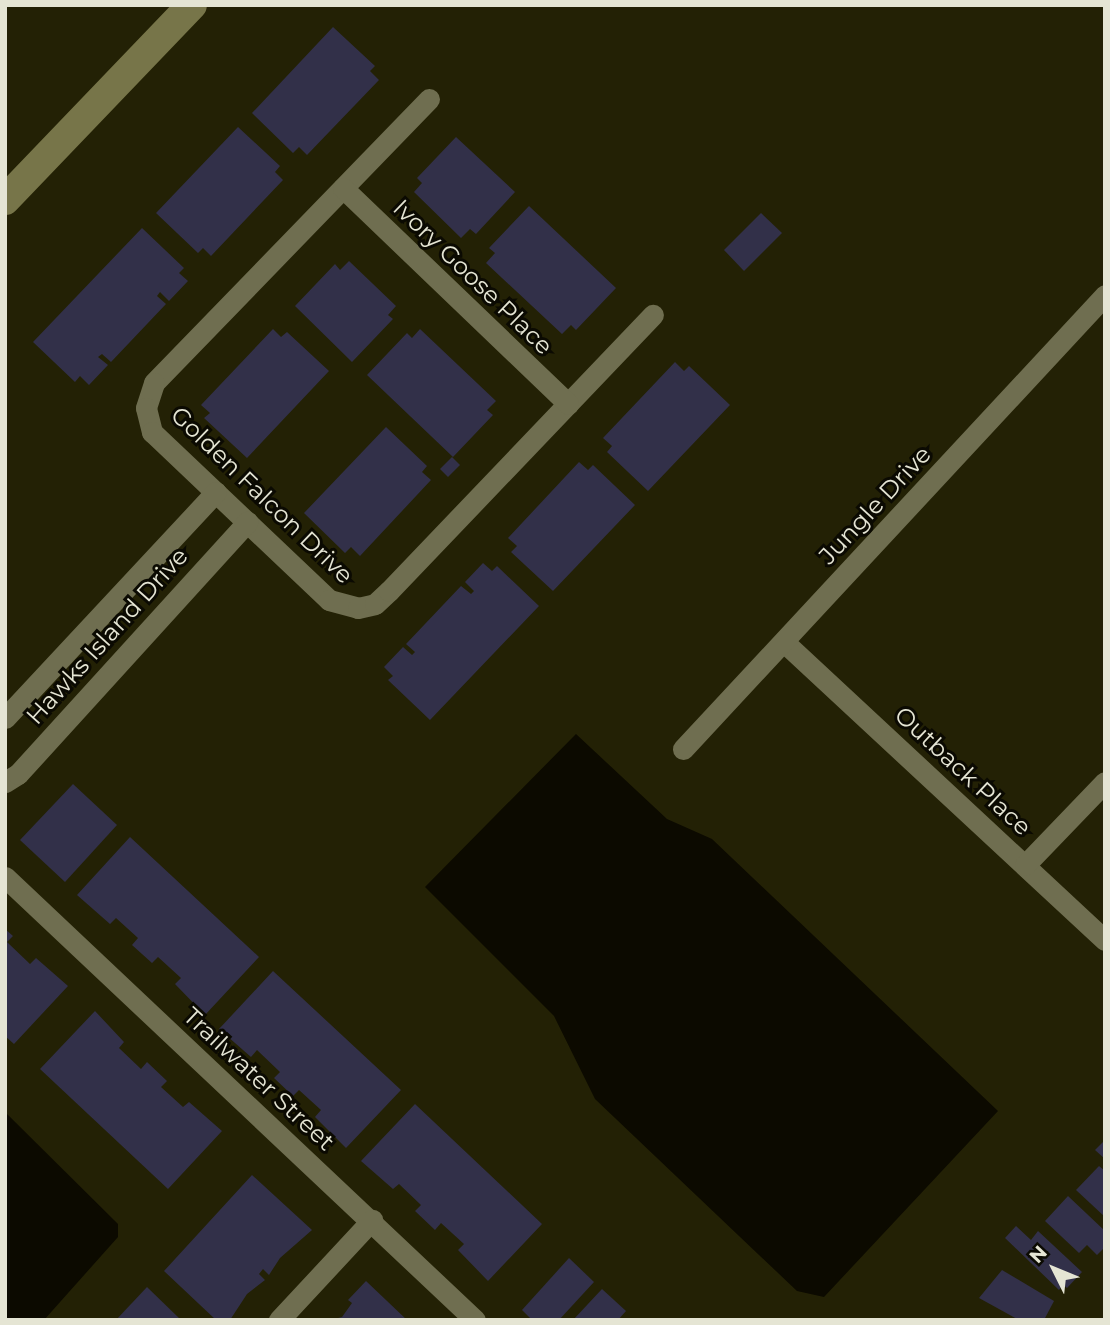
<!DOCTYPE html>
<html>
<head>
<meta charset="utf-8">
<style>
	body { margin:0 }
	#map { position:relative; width:1110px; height:1325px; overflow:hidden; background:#232105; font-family:Montserrat,sans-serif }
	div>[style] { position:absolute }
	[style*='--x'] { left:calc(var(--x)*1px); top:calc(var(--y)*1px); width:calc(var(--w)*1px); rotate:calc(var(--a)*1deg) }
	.water>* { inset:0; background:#0c0a00 }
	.building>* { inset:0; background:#323049 }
	.street>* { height:21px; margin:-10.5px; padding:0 10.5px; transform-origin:10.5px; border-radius:10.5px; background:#6f6e50 }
	.secondary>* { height:30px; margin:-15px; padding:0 15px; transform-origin:15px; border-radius:15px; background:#777549 }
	span { translate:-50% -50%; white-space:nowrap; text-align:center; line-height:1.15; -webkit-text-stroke:6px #0b0a02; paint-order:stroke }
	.street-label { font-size:24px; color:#e5e5d4 }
	.frame { position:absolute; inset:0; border:7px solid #e5e5d4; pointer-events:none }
	.north { position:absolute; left:1019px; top:1234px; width:70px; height:70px; -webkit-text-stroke:5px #0b0a02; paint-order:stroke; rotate:313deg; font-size:19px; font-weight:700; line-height:28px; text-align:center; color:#e5e5d4 }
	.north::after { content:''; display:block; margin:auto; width:24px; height:32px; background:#e5e5d4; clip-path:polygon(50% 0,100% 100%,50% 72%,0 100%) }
</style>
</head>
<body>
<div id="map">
	<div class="water">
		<i style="clip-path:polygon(576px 734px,667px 819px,712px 839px,998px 1111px,824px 1297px,797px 1291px,595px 1099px,554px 1016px,425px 887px)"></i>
		<i style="clip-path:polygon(5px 1112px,118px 1224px,118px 1237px,44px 1320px,5px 1320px)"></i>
	</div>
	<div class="building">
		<i style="clip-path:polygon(333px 27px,375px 66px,370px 71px,379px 80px,307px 155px,299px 147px,293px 153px,252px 113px)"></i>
		<i style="clip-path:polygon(238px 127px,280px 166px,275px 172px,283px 180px,211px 256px,203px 248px,198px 253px,156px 213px)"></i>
		<i style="clip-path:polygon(456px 137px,515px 192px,476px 234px,470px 229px,461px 238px,414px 192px,422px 183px,417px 178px)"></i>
		<i style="clip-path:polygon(529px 206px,616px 288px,576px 330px,571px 325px,562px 334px,486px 263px,495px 253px,489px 248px)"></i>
		<i style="clip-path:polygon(761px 213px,782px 233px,744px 271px,724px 250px)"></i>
		<i style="clip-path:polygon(142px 228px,184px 268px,179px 273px,188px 281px,169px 301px,160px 292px,157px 296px,166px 304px,111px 362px,102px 354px,98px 357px,108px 365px,89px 385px,80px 376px,75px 382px,33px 342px)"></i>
		<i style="clip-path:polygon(349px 261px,396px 306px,388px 315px,393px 319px,352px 362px,295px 306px,335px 264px,340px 270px)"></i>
		<i style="clip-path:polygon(273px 329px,281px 337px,287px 332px,329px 371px,247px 458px,204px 418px,210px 413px,201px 405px)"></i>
		<i style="clip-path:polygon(420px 329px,496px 401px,487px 410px,493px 415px,453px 457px,367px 375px,407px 333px,412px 338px)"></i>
		<i style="clip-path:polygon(675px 362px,684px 371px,689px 366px,730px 405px,648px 491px,607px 452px,612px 446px,603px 438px)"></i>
		<i style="clip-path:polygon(386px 427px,427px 466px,422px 472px,431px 480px,360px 556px,351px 547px,345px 553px,304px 513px)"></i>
		<i style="clip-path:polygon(452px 457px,460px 465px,448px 477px,440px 469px)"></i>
		<i style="clip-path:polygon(579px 462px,588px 470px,593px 465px,635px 505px,553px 591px,511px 552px,517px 546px,508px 538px)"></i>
		<i style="clip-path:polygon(483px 563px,492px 571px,497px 566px,539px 606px,430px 720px,388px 680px,393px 676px,384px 667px,403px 647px,412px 655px,415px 652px,406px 644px,461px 586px,471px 594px,474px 591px,465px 582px)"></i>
		<i style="clip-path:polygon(73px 784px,117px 825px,65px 882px,20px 840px)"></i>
		<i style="clip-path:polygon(130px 837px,259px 957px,205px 1015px,175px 984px,181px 978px,158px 957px,152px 963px,132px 945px,138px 938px,116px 918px,110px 924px,77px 895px)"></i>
		<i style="clip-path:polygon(5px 929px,13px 936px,7px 942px,30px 964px,36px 958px,68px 986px,14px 1044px,5px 1036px)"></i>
		<i style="clip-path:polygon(273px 971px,401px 1090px,346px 1148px,315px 1117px,321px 1110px,299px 1090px,293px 1096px,274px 1078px,280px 1072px,257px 1050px,251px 1057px,219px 1029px)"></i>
		<i style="clip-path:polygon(95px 1011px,124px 1042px,119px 1048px,141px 1069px,147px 1062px,167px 1081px,161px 1087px,183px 1107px,189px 1102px,222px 1131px,168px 1189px,40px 1069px)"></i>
		<i style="clip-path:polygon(415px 1104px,542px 1224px,488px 1281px,458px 1250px,464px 1244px,441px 1223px,435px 1230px,415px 1211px,421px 1205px,399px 1184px,393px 1189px,361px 1161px)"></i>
		<i style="clip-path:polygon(1105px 1140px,1105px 1159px,1095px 1150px)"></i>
		<i style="clip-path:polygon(1099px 1166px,1105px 1171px,1105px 1217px,1076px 1190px)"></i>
		<i style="clip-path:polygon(252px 1175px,312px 1230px,280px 1258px,269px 1275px,263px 1269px,259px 1274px,265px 1280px,247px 1294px,230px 1320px,216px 1320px,164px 1271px)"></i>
		<i style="clip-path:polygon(1068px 1196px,1105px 1231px,1105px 1247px,1097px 1255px,1087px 1245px,1079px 1253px,1045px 1221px)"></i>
		<i style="clip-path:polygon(1016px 1226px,1031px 1240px,1038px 1231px,1082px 1272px,1067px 1288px,1063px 1285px,1059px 1290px,1005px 1238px)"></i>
		<i style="clip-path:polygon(569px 1258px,594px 1282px,559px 1320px,532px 1320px,522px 1310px)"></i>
		<i style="clip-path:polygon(1002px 1270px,1054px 1301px,1044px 1320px,1019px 1320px,979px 1298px)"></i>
		<i style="clip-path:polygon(366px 1281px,407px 1320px,330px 1320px,342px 1317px,352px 1303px,348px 1300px)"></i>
		<i style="clip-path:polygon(147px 1287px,181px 1320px,116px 1320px)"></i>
		<i style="clip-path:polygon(602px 1289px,626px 1311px,618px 1320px,573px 1320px)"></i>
	</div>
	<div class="street">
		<i style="--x:429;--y:99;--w:395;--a:134.1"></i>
		<i style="--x:154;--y:383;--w:26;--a:108"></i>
		<i style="--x:146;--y:408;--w:25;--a:76"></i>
		<i style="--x:152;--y:432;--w:244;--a:43.5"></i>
		<i style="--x:329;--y:600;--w:30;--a:15"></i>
		<i style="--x:358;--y:608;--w:17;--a:-13"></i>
		<i style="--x:375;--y:604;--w:19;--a:-43"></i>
		<i style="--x:389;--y:591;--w:382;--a:-46.3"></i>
		<i style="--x:343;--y:188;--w:312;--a:43.8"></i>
		<i style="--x:784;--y:642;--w:438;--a:42.9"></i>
		<i style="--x:5;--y:718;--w:309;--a:-47"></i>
		<i style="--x:683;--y:749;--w:620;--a:-47.09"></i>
		<i style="--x:5;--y:782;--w:15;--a:-32"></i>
		<i style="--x:18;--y:774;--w:341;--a:-47.7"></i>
		<i style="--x:1025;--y:865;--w:115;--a:-46.1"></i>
		<i style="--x:5;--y:877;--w:646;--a:43.31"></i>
		<i style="--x:279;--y:1320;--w:137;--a:-47.1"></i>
	</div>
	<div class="secondary">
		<i style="--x:5;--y:200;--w:270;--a:-46.2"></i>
	</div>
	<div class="street-label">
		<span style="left:473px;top:277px;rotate:44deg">Ivory Goose Place</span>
		<span style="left:262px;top:495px;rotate:44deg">Golden Falcon Drive</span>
		<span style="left:875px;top:505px;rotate:-47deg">Jungle Drive</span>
		<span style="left:107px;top:636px;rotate:-48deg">Hawks Island Drive</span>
		<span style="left:963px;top:771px;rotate:43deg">Outback Place</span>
		<span style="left:259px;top:1079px;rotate:43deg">Trailwater Street</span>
	</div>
	<div class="frame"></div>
	<div class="north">N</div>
</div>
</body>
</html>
